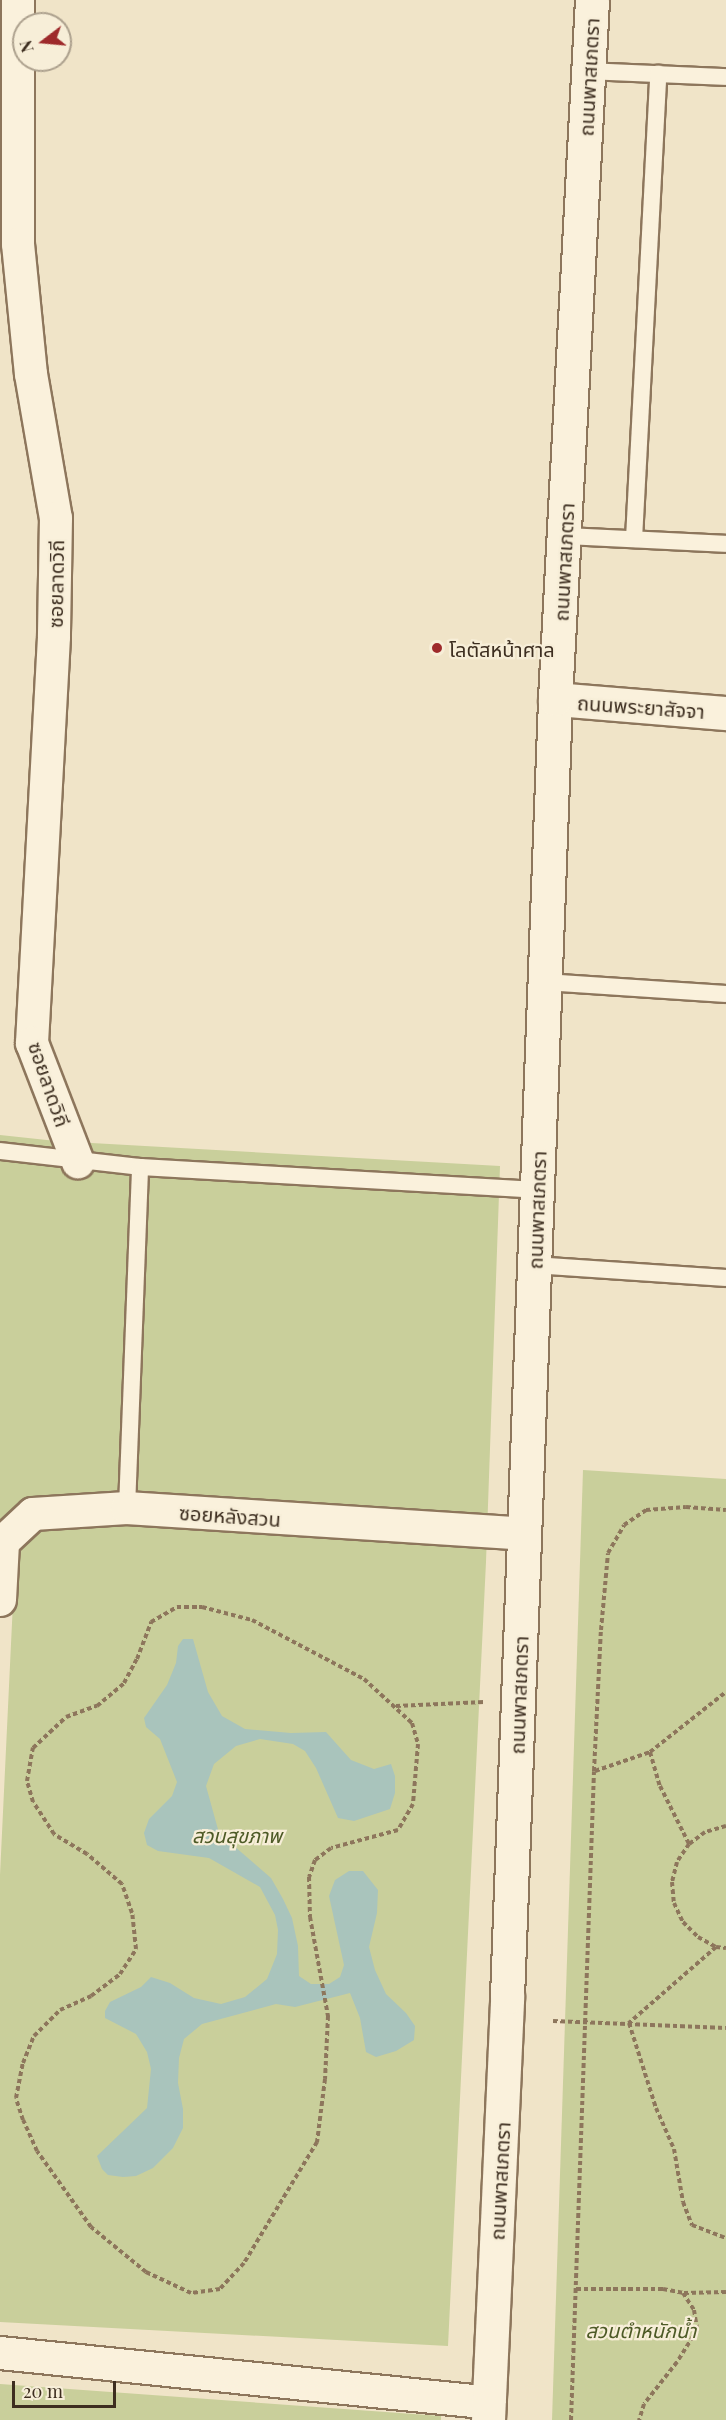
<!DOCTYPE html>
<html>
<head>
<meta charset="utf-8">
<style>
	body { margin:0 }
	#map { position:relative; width:726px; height:2420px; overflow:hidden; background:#f0e4c8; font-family:"Playfair Display","Noto Sans Thai",serif }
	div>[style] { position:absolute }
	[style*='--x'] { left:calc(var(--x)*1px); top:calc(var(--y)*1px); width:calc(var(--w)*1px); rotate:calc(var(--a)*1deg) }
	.green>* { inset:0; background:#c9cf9b }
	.water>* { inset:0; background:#a9c4bc }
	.path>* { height:4px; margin-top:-2px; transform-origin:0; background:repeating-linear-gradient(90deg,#8d765c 0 4.5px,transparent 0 7.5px) }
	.roads { filter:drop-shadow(2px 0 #8d765c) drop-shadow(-2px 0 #8d765c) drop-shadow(0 2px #8d765c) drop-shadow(0 -2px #8d765c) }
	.lane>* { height:16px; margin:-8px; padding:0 8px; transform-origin:8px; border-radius:8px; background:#faf1dc }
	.street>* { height:32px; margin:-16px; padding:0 16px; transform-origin:16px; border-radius:16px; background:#faf1dc }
	.secondary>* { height:33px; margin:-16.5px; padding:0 16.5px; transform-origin:16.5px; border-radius:16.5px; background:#faf1dc }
	.dots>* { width:16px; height:16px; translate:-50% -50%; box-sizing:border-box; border:3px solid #f7eed8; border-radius:50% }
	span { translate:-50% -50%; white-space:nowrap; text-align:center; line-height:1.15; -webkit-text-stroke:4.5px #f7eed8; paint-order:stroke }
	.street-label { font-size:20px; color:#3d2e20 }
	.poi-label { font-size:20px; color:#3d2e20 }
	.left { translate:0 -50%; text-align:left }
	.park-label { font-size:20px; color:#4d5a26; font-style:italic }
	.north { position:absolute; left:12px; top:12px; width:60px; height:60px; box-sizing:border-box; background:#f7eed8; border:2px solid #ada18e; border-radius:50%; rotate:254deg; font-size:16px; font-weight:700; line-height:24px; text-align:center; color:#3d2e20 }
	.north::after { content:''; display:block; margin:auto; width:21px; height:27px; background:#9e2a2b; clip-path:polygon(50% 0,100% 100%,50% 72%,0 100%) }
	.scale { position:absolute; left:12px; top:2381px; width:104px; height:27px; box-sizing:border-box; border:3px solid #3d2e20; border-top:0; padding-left:8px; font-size:18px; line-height:21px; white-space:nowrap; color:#3d2e20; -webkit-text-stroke:4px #f7eed8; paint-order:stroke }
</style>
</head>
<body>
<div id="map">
	<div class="green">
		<i style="clip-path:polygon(0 1135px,56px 1141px,500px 1166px,486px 1562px,448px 2346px,0 2322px,0 1875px,16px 1539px,0 1538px)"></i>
		<i style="clip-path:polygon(583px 1470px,726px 1479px,726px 2420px,552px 2420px)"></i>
		<i style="clip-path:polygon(0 2384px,441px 2416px,441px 2420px,0 2420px)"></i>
	</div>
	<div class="water">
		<i style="clip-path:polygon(183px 1639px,193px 1639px,208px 1692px,222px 1716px,245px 1729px,291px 1733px,326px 1732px,351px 1760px,374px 1769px,391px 1764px,395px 1776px,395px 1793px,390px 1809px,354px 1821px,338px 1818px,316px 1768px,305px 1751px,293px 1744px,260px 1739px,236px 1746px,214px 1764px,206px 1786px,219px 1833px,271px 1878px,283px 1899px,292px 1918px,298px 1946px,299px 1976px,311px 1984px,329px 1984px,340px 1977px,344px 1965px,329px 1896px,335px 1880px,349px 1871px,363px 1871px,378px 1890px,377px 1913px,369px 1947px,375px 1970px,386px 1994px,406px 2013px,415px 2026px,414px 2040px,396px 2051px,376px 2057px,366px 2052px,360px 2018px,350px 1993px,295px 2007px,276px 2004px,202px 2024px,184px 2039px,179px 2058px,178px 2083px,183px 2109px,183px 2128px,173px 2148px,153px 2168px,136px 2176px,123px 2177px,108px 2175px,102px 2169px,97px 2156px,147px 2108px,151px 2069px,147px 2052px,136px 2034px,105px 2018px,105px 2011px,110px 2002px,141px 1987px,151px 1977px,170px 1983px,194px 1998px,221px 2004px,245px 1997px,267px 1979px,277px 1954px,278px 1930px,275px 1915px,260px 1887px,209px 1858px,158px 1851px,147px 1845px,144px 1833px,149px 1819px,172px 1796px,177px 1782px,160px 1739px,146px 1727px,144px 1718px,167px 1685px,176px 1663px,178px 1646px)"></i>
	</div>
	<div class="path">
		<i style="--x:177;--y:1607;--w:25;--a:0"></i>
		<i style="--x:202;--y:1607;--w:52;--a:14.6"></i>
		<i style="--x:252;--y:1620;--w:127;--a:27.8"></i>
		<i style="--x:364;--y:1679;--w:65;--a:42.5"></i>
		<i style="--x:412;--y:1723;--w:22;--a:74"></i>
		<i style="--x:418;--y:1744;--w:60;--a:94.8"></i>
		<i style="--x:413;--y:1804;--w:30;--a:120"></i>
		<i style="--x:398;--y:1830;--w:69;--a:165"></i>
		<i style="--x:331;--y:1848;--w:20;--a:143"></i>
		<i style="--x:315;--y:1860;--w:18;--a:109"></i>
		<i style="--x:309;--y:1877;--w:40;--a:88.6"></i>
		<i style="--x:310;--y:1917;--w:101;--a:79.7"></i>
		<i style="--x:328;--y:2016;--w:63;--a:92.7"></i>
		<i style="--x:325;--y:2079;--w:64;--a:97.2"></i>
		<i style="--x:317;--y:2142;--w:141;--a:121.1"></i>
		<i style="--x:244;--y:2263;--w:35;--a:133"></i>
		<i style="--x:220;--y:2289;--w:29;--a:172"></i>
		<i style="--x:191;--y:2293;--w:50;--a:-155"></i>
		<i style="--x:146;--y:2272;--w:71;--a:-140.7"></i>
		<i style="--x:91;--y:2227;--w:93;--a:-125.4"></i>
		<i style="--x:37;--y:2151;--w:34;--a:-114"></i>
		<i style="--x:23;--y:2120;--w:23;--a:-108"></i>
		<i style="--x:16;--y:2098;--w:36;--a:-79"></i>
		<i style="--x:23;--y:2063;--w:29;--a:-68"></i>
		<i style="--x:34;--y:2036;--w:37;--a:-45"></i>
		<i style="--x:60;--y:2010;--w:34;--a:-24"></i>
		<i style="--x:91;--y:1996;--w:36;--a:-37"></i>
		<i style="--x:120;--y:1974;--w:30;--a:-57"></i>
		<i style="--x:136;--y:1949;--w:36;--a:-96"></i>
		<i style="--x:132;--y:1913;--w:31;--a:-109"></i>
		<i style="--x:122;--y:1884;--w:46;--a:-139.4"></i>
		<i style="--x:87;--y:1854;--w:39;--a:-149"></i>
		<i style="--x:54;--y:1834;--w:38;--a:-123"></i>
		<i style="--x:33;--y:1802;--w:22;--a:-106"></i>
		<i style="--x:27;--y:1781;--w:34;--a:-80"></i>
		<i style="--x:33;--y:1748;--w:45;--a:-43.2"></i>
		<i style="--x:66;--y:1717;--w:33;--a:-20"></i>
		<i style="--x:97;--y:1706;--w:35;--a:-40"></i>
		<i style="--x:124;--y:1683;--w:27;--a:-62"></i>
		<i style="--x:137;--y:1659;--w:40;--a:-69"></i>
		<i style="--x:151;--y:1622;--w:30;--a:-30"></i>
		<i style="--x:396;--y:1706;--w:88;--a:-2.6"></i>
		<i style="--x:650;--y:1752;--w:35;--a:74"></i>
		<i style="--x:660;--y:1786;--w:65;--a:63.4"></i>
		<i style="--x:595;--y:1771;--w:58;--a:-19.1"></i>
		<i style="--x:650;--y:1752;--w:97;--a:-38.3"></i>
		<i style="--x:726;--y:1826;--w:22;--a:164"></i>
		<i style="--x:705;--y:1832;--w:20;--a:143"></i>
		<i style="--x:689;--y:1844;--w:22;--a:124"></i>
		<i style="--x:677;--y:1862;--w:21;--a:104"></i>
		<i style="--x:672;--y:1882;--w:21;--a:85"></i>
		<i style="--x:674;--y:1903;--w:21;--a:65"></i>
		<i style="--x:683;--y:1922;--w:21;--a:45"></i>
		<i style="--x:698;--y:1937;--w:21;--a:29"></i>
		<i style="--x:716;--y:1947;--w:10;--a:6"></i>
		<i style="--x:716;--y:1947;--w:116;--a:138.9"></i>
		<i style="--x:629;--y:2023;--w:89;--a:72.4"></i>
		<i style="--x:656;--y:2108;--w:45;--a:66.3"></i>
		<i style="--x:674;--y:2149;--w:54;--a:80.4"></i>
		<i style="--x:683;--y:2202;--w:25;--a:69"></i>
		<i style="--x:692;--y:2225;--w:36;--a:21"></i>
		<i style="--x:553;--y:2021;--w:173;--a:2.3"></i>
		<i style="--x:576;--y:2289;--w:87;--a:0"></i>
		<i style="--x:663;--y:2289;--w:20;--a:11"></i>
		<i style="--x:683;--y:2293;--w:20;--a:57"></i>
		<i style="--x:694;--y:2310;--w:20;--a:81"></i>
		<i style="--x:697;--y:2330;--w:38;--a:122"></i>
		<i style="--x:677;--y:2362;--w:53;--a:128.2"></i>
		<i style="--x:644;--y:2404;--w:17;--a:107"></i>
		<i style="--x:684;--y:2293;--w:42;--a:-1.4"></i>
		<i style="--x:571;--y:2420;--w:649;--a:-87.97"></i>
		<i style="--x:594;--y:1771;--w:141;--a:-87.2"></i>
		<i style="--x:601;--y:1630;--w:77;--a:-84.8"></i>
		<i style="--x:608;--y:1553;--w:32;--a:-60"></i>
		<i style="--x:624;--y:1525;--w:27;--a:-34"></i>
		<i style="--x:646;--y:1510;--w:40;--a:-4.3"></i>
		<i style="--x:686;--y:1507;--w:40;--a:4.3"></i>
	</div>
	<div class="roads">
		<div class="lane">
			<i style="--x:588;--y:71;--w:138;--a:2.5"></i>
			<i style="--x:564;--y:536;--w:162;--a:2.8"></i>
			<i style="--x:634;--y:539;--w:466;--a:-87"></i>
			<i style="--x:545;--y:982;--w:181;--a:3.8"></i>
			<i style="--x:0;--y:1151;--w:141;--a:6.5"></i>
			<i style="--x:534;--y:1265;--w:192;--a:3.9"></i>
			<i style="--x:127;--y:1508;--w:341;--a:-87.8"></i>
			<i style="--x:140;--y:1167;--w:398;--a:3.3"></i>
		</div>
		<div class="street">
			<i style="--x:18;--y:0;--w:244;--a:90"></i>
			<i style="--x:18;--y:244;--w:131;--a:84.3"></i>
			<i style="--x:31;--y:374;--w:146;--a:80.2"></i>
			<i style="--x:56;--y:518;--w:119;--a:91"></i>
			<i style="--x:54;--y:637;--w:407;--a:93.1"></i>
			<i style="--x:32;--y:1043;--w:128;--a:68.9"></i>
			<i style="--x:0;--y:1600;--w:58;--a:-87"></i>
			<i style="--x:3;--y:1542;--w:41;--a:-43"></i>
			<i style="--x:33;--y:1514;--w:94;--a:-3.7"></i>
			<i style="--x:127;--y:1508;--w:398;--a:3.7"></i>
			<i style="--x:0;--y:2353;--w:492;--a:5.8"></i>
		</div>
		<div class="secondary">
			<i style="--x:555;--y:699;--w:172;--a:4.7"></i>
			<i style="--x:488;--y:2420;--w:423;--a:-87.4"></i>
			<i style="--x:507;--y:1997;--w:1299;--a:-87.88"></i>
			<i style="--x:555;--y:699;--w:700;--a:-86.97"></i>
		</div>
	</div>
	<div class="dots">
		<i style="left:437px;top:648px;background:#9e2a2b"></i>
	</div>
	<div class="street-label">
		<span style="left:588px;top:77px;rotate:-87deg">ถนนพาสเภตรา</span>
		<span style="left:563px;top:562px;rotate:-87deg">ถนนพาสเภตรา</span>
		<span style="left:55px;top:584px;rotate:-89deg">ซอยลาดวิถี</span>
		<span style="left:641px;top:706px;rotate:4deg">ถนนพระยาสัจจา</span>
		<span style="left:50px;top:1084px;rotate:71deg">ซอยลาดวิถี</span>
		<span style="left:536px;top:1210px;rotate:-88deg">ถนนพาสเภตรา</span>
		<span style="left:230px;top:1515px;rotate:4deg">ซอยหลังสวน</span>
		<span style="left:518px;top:1695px;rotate:-88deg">ถนนพาสเภตรา</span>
		<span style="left:499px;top:2181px;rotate:-87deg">ถนนพาสเภตรา</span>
	</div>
	<div class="poi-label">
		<span class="left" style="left:449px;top:648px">โลตัสหน้าศาล</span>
	</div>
	<div class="park-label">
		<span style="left:237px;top:1834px">สวนสุขภาพ</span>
		<span style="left:641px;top:2329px">สวนตำหนักน้ำ</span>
	</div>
	<div class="north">N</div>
	<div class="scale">20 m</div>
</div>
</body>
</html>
